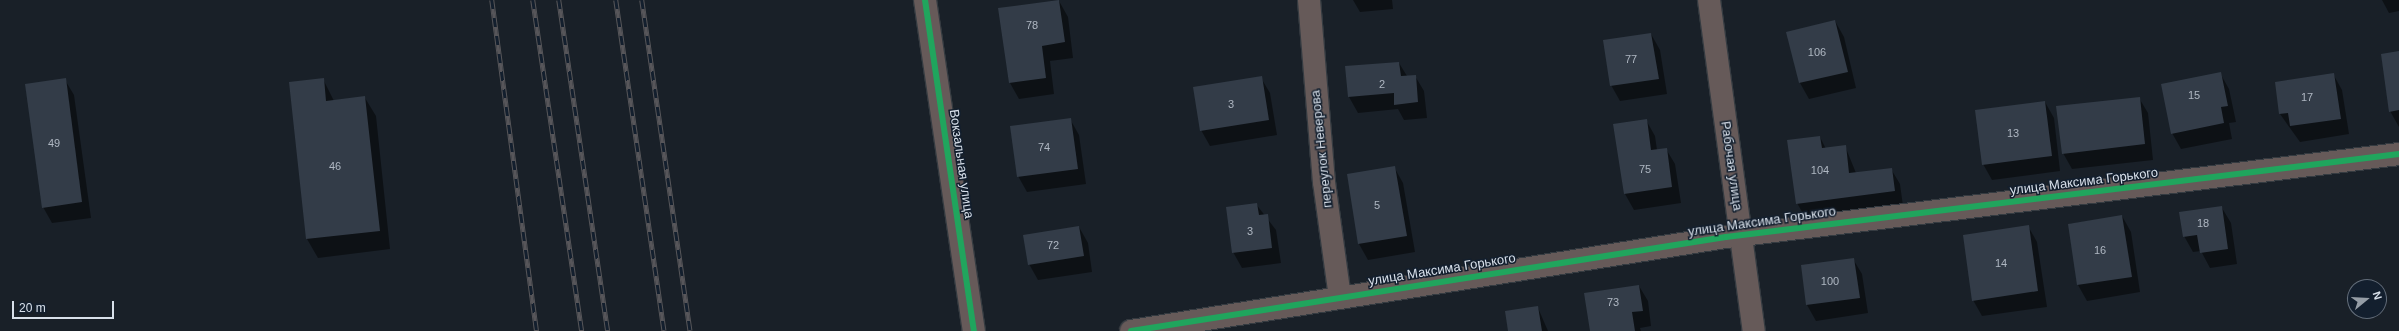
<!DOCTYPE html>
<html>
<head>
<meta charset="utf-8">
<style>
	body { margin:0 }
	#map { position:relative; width:2399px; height:331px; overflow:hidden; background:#192028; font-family:Arial,sans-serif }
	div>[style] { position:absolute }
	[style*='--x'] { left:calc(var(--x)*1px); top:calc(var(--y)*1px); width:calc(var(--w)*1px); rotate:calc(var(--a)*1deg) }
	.shadow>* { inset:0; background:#0007 }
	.building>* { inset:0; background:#333c48 }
	.roads { filter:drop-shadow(1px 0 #353b41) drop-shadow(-1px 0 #353b41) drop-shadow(0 1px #353b41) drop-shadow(0 -1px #353b41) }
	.minor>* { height:22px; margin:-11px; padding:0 11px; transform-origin:11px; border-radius:11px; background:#665a59 }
	.rail>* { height:4.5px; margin-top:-2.25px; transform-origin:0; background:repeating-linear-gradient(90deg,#131f2e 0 9px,#57565a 0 18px); box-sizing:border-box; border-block:1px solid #57565a }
	.cycleway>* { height:6px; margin:-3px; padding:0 3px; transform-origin:3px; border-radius:3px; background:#20a55d }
	span { translate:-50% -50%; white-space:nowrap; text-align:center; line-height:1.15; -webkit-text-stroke:3px #131f2e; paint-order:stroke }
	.number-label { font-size:11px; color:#afb7c2 }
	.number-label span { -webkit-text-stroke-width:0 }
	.street-label { font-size:13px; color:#d8e0ea }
	.north { position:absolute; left:2347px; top:279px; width:40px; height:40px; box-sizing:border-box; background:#131f2e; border:1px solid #626c79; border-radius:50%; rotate:72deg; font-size:11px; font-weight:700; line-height:16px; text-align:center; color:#d8e0ea }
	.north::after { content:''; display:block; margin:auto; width:14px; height:18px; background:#959da6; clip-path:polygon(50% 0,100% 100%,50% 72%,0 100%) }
	.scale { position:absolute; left:12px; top:301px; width:102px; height:18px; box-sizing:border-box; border:2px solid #d8e0ea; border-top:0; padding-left:5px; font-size:12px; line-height:14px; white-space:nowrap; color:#d8e0ea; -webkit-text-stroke:3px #131f2e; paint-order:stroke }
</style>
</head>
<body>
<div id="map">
	<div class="shadow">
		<i style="clip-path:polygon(1353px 0,1392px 0,1393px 9px,1360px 12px)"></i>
		<i style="clip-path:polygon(2382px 0,2399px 0,2399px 11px,2389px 13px)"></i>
		<i style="clip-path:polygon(1059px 1px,1068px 17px,1073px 58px,1050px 61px,1054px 94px,1019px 99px,1010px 83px,1000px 9px)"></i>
		<i style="clip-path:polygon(1835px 21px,1844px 37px,1856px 88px,1809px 99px,1800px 83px,1788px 33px)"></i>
		<i style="clip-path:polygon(1651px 34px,1660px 50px,1667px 94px,1620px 101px,1611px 85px)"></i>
		<i style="clip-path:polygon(2399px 52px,2399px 127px,2390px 111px)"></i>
		<i style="clip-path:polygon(1399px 63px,1407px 76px,1415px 76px,1424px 91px,1427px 118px,1404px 120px,1398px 109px,1358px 113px,1349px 97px,1346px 67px)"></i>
		<i style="clip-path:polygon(2220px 73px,2229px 89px,2236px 122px,2229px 123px,2232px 139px,2181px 149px,2172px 133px)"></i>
		<i style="clip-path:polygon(2333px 74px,2342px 90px,2349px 134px,2300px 142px,2280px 114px)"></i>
		<i style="clip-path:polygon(1261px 78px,1270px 93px,1277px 135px,1210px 146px,1201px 130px)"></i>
		<i style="clip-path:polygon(323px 79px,334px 101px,365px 98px,376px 116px,390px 249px,318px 258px,307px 239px,290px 83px)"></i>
		<i style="clip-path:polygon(65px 80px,74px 95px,91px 218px,52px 223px,43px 207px)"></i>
		<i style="clip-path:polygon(2139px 98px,2148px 113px,2153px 160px,2072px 169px,2063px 153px)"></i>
		<i style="clip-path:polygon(2045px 102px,2054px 118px,2060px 171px,1992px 180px,1983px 164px)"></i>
		<i style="clip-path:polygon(1070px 119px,1079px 135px,1086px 184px,1027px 192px,1018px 176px)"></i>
		<i style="clip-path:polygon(1646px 120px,1655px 136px,1657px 150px,1666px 149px,1675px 164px,1681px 203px,1634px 210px,1625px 194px,1614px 125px)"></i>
		<i style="clip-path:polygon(1820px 137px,1826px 149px,1845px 146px,1856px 173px,1891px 169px,1900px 184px,1903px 206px,1806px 219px,1797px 203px)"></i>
		<i style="clip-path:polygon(1394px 167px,1403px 183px,1415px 252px,1368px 260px,1359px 244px,1348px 175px)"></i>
		<i style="clip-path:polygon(1256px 204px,1276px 230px,1281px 263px,1242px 268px,1233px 252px)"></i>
		<i style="clip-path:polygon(2222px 208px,2231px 223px,2237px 264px,2210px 268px,2201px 251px,2193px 252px,2184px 236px)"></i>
		<i style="clip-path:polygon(2122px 216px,2131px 232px,2140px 292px,2087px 301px,2078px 285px,2069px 224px)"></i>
		<i style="clip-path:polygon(2028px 226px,2037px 242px,2047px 307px,1982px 316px,1973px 300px)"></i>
		<i style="clip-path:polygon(1079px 227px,1088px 243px,1092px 272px,1038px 280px,1029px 264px)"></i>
		<i style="clip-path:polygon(1853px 259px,1862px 274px,1868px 313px,1816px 321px,1807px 305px,1802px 266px)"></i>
		<i style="clip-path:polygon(1639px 286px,1648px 301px,1651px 326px,1640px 328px,1641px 331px,1591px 331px)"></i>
		<i style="clip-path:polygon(1538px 308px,1548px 331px,1509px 331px)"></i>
	</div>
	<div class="building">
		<i style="clip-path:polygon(1059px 0,1065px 42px,1042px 46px,1046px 78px,1009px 83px,998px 8px)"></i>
		<i style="clip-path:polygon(1835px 20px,1848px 72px,1799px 83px,1786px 32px)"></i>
		<i style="clip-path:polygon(1651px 33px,1659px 79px,1610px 86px,1603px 40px)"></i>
		<i style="clip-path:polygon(2399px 51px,2399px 110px,2389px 112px,2381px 54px)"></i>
		<i style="clip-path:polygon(1399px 62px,1401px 76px,1416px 75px,1418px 102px,1394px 105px,1394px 93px,1348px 97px,1345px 66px)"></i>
		<i style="clip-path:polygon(2221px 72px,2228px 106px,2221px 107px,2224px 123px,2171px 134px,2161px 84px)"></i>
		<i style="clip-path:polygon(2334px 73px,2341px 119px,2290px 126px,2288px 113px,2279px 114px,2275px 82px)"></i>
		<i style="clip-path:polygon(1262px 76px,1269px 120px,1200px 131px,1193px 87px)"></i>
		<i style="clip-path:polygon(66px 78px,82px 202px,42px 208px,25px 84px)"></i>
		<i style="clip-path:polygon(324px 78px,326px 101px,365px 96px,380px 231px,306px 239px,289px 82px)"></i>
		<i style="clip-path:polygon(2140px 97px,2145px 144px,2062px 154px,2056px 106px)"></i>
		<i style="clip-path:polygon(2045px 101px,2052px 156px,1982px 165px,1975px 110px)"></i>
		<i style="clip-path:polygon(1071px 118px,1078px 169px,1017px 177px,1010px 126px)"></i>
		<i style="clip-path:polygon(1647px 119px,1651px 150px,1667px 148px,1672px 187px,1624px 194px,1613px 124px)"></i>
		<i style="clip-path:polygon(1820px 136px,1822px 148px,1846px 145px,1849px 173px,1892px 168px,1895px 191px,1796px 204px,1787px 140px)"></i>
		<i style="clip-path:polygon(1395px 166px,1407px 236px,1358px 244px,1347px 174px)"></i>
		<i style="clip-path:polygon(1257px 203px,1259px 215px,1268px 214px,1272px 248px,1232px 253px,1226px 207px)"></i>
		<i style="clip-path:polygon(2222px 206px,2228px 249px,2200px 253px,2197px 235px,2183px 237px,2179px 212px)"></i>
		<i style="clip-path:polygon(2122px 215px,2132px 277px,2077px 285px,2068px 224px)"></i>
		<i style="clip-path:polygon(2029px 225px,2038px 291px,1972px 301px,1963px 235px)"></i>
		<i style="clip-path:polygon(1079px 226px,1084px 256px,1028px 265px,1023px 235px)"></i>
		<i style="clip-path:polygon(1854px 258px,1860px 298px,1806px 305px,1801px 265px)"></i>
		<i style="clip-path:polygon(1639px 285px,1643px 311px,1632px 312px,1635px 331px,1590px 331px,1584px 293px)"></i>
		<i style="clip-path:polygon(1538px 306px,1542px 331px,1508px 331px,1505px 311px)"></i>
	</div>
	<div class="roads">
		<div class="minor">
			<i style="--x:925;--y:0;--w:335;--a:81.6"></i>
			<i style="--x:1309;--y:0;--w:183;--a:85.3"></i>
			<i style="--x:1324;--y:182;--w:117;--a:82.1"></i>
			<i style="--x:1709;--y:0;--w:334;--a:82.3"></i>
			<i style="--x:1131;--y:331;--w:602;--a:-8.98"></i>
			<i style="--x:1726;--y:237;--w:678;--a:-7.03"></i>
		</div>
	</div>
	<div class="rail">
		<i style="--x:492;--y:0;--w:334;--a:82.3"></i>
		<i style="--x:533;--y:0;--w:335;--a:81.6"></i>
		<i style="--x:559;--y:0;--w:335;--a:81.6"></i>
		<i style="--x:616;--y:0;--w:334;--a:81.7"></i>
		<i style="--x:642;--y:0;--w:334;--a:81.7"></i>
	</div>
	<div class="cycleway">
		<i style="--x:925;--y:0;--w:335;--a:81.6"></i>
		<i style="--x:1131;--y:331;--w:602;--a:-8.98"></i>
		<i style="--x:1726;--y:237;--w:678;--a:-7.03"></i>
	</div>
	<div class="number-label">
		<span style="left:1032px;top:25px">78</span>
		<span style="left:1817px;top:52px">106</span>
		<span style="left:1631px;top:59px">77</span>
		<span style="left:1382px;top:84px">2</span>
		<span style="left:2194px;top:95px">15</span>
		<span style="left:2307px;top:97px">17</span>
		<span style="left:1231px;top:104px">3</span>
		<span style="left:2013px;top:133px">13</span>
		<span style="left:54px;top:143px">49</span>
		<span style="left:1044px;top:147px">74</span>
		<span style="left:335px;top:166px">46</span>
		<span style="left:1645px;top:169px">75</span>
		<span style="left:1820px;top:170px">104</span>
		<span style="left:1377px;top:205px">5</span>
		<span style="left:2203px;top:223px">18</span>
		<span style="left:1250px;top:231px">3</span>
		<span style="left:1053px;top:245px">72</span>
		<span style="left:2100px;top:250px">16</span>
		<span style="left:2001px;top:263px">14</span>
		<span style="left:1830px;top:281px">100</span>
		<span style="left:1613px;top:302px">73</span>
	</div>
	<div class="street-label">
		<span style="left:1322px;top:149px;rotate:-96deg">переулок Неверова</span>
		<span style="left:961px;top:164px;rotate:82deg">Вокзальная улица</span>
		<span style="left:1731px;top:166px;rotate:82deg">Рабочая улица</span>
		<span style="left:2084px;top:182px;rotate:-7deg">улица Максима Горького</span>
		<span style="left:1762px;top:222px;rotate:-8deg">улица Максима Горького</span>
		<span style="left:1442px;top:270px;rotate:-9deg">улица Максима Горького</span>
	</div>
	<div class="north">N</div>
	<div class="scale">20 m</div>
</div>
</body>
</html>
